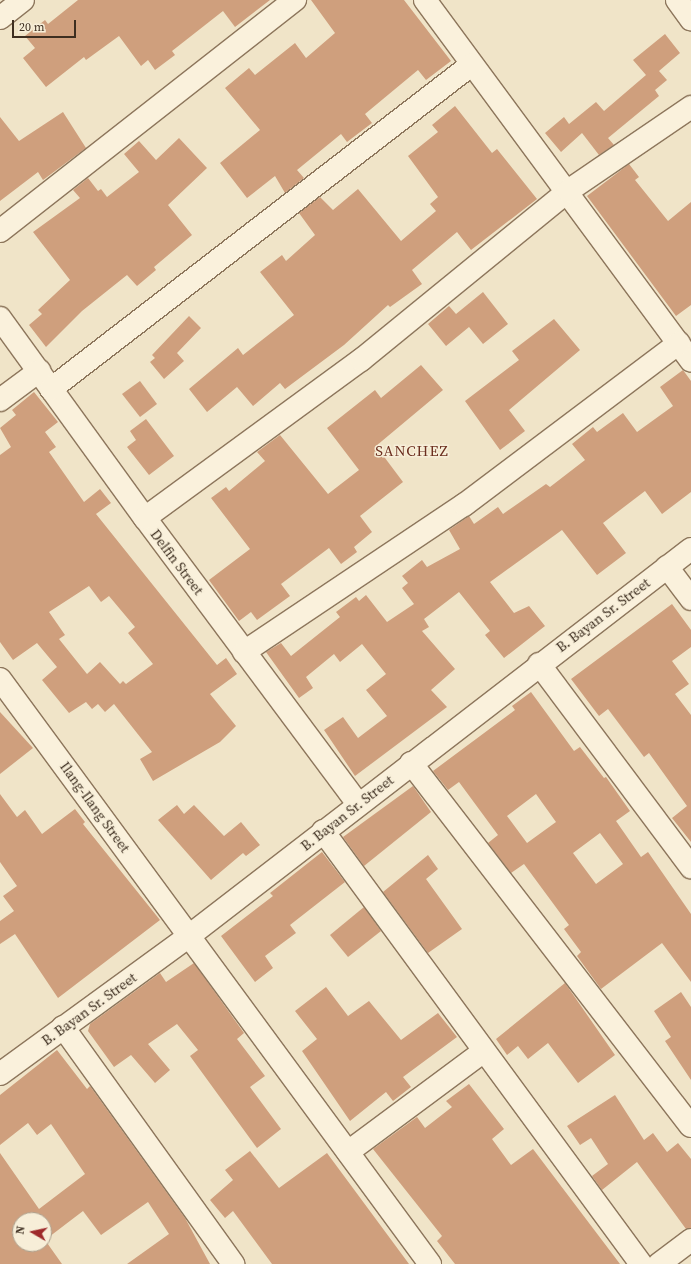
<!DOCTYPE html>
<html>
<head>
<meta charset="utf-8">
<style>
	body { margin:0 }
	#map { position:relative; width:691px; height:1264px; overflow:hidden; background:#f0e4c8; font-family:"Source Serif 4",serif }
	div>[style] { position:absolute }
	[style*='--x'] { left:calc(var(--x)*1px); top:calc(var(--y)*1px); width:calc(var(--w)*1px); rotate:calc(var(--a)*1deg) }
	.building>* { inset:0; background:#cf9f7d }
	.roads { filter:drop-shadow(1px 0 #8d765c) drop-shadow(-1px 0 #8d765c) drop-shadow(0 1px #8d765c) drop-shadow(0 -1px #8d765c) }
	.street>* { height:22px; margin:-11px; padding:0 11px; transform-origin:11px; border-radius:11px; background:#faf1dc }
	.secondary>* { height:22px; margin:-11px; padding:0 11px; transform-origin:11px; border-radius:11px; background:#faf1dc }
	span { translate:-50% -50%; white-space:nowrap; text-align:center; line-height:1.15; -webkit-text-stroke:3px #f7eed8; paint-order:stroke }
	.street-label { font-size:14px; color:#3d2e20 }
	.neighbourhood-label { font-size:15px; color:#6b2e1e; letter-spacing:1px }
	.north { position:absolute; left:12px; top:1212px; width:40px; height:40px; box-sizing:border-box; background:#f7eed8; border:1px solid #ada18e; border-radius:50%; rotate:279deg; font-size:11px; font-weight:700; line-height:16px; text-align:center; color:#3d2e20 }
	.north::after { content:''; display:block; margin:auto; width:14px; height:18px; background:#9e2a2b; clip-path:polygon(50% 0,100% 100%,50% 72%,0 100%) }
	.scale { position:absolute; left:12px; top:20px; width:64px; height:18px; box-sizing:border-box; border:2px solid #3d2e20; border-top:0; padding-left:5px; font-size:12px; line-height:14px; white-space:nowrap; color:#3d2e20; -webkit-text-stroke:3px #f7eed8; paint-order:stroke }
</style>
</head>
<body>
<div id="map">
	<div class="building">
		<i style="clip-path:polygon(78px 0,270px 0,235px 27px,223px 11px,172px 51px,175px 55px,155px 70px,148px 60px,141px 66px,119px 36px,86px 60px,84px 57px,46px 87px,23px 58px,35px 48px,25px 36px,45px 20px,48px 24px)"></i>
		<i style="clip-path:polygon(311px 0,404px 0,451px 61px,426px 80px,418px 70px,365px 114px,372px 123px,347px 142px,341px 134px,297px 170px,304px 178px,285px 193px,275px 176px,247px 198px,220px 163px,260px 130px,225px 88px,249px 68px,255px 75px,295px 43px,306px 58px,335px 33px)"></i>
		<i style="clip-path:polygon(665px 34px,680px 53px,659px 71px,667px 80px,655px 90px,659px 96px,608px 138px,614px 145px,599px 155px,582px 133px,561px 152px,545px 133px,564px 117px,569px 124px,596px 102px,604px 111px,646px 75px,633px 60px)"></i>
		<i style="clip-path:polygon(455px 106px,492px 153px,497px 149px,537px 199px,471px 250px,457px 232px,412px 270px,422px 284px,390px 307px,388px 305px,344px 345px,285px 389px,280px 383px,253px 406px,237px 387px,207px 412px,189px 389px,238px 348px,243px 355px,294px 315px,260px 272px,282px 255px,286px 261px,315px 235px,299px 213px,320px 197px,333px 210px,358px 189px,401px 241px,436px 211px,430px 204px,438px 197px,408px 156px,438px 132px,432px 125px)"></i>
		<i style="clip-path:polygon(63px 112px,86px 148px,43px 180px,38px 172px,0 201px,0 117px,19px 141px)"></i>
		<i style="clip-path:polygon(179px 138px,207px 168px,168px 205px,192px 235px,154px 267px,156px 270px,137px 286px,127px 275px,82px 311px,46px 347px,29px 325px,42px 314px,38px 310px,70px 280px,33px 232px,80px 198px,73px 190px,88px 178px,98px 191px,101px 189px,107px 197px,139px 172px,124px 154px,139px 141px,156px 160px)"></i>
		<i style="clip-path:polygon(629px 164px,639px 177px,635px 180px,668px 221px,691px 202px,691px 305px,676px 316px,587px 196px)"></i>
		<i style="clip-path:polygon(483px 292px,508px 324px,483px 344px,469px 327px,446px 346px,428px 324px,449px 306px,456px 314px)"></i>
		<i style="clip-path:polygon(189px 316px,201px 328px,177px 353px,184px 361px,164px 379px,150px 362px,155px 358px,152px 355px)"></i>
		<i style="clip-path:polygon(554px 319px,580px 350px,509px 410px,525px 431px,500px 450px,465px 401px,519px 360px,512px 351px)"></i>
		<i style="clip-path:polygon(421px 365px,443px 390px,376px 446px,403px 482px,360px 516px,372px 532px,354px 547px,357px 552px,341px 564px,329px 548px,281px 584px,290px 596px,257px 620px,251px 612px,239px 621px,209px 580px,250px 549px,211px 498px,226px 487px,229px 491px,265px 461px,257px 452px,280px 435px,328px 494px,359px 470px,327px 428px,375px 390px,381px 398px)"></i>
		<i style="clip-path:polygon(683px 370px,691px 381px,691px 492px,662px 514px,645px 491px,603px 523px,626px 553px,597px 575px,562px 530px,490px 582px,514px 613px,529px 606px,545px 626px,504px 658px,485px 635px,490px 631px,459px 592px,424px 619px,429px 627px,422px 631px,455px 669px,431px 690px,447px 707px,355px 776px,324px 730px,343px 717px,358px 738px,387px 716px,366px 690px,386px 674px,362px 644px,340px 662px,334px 654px,306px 677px,313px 688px,299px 698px,266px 652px,281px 643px,291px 656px,340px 617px,336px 612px,356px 597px,359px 601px,366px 595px,387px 622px,414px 604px,402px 588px,408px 583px,402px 576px,422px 560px,427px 567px,460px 549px,449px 530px,469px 516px,474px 524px,498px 507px,503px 514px,546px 484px,550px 487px,585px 460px,572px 444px,593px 427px,597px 432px,623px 413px,637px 432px,673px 406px,660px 387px)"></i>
		<i style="clip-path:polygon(140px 381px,157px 404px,140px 417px,122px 394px)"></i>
		<i style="clip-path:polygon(evenodd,34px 392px,58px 422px,45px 432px,56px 447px,49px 452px,84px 502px,100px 489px,111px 503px,96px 514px,217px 665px,226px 658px,237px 674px,210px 694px,236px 726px,220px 742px,153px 781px,140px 759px,152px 752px,114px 704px,105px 712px,98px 704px,92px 709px,86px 702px,69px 713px,42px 680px,57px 667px,37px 643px,13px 660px,0 642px,0 455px,11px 447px,0 428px,16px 415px,12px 410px,34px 392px,89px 586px,101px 602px,109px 596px,135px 627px,128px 633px,153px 664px,126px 684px,123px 681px,120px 684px,100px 662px,87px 674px,59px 639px,65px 635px,49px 612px,89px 586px)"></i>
		<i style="clip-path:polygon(146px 419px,174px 456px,149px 475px,127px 447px,136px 440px,130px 431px)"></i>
		<i style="clip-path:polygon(672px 604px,691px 630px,691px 647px,672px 661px,689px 684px,675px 694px,691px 715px,691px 842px,672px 818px,687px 806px,649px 753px,644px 757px,608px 709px,599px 716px,571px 679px)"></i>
		<i style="clip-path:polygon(evenodd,531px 692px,574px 751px,580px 747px,604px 778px,606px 777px,630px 811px,616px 821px,641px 857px,648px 852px,691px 914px,691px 982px,662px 943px,601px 989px,577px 956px,581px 952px,564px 929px,569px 925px,524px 864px,511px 873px,488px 843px,498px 835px,459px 782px,448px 790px,433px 771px,515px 710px,512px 706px,531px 692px,536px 794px,556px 822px,527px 843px,507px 816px,536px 794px,531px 692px,600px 833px,623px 864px,596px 884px,573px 853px,600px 833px)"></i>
		<i style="clip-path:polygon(0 712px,33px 748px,0 774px)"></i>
		<i style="clip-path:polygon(413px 786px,431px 812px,364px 866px,343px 837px)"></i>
		<i style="clip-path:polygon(0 794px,17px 817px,25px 810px,42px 834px,75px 809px,85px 822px,83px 824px,160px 920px,58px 998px,15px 934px,0 944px,0 921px,14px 911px,3px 896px,17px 886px,0 862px)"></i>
		<i style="clip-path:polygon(177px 805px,184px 814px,194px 805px,224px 836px,241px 822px,260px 845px,246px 856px,243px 853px,211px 880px,158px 820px)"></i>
		<i style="clip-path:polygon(322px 852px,345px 882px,290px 925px,296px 933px,265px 956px,273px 968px,255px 982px,221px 936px,273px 896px,270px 893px)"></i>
		<i style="clip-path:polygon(428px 855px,438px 869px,426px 879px,462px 929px,428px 953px,383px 892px)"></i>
		<i style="clip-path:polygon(364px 907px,381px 931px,348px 957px,330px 935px)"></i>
		<i style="clip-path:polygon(194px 963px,244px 1033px,237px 1039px,265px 1076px,250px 1087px,281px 1129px,257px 1148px,190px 1056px,198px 1050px,177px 1024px,148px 1044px,170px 1070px,155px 1083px,131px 1055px,114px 1067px,88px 1031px,90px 1024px,160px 973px,166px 982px)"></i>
		<i style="clip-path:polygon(565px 983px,615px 1055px,578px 1083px,548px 1043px,528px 1059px,518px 1046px,507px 1055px,496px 1039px)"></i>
		<i style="clip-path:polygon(326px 987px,348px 1016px,369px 1001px,401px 1040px,438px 1013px,457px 1037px,403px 1077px,411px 1087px,393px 1101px,386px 1092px,350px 1121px,302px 1051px,317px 1039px,295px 1011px)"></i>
		<i style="clip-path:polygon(681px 992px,691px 1007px,691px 1080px,665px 1041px,671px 1037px,654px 1011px)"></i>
		<i style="clip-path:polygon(evenodd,57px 1050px,87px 1089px,90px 1086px,185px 1218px,210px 1264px,127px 1264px,169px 1234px,148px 1202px,101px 1235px,83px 1211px,45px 1240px,62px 1264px,0 1264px,0 1153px,39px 1209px,85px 1174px,51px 1124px,37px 1135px,28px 1123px,0 1145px,0 1095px,57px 1050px,20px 1220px,44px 1220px,44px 1244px,20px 1244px,20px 1220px)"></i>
		<i style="clip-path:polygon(469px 1084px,504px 1129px,492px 1139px,511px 1165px,533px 1149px,620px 1264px,455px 1264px,437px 1241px,442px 1236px,373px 1149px,417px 1117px,425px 1128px,452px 1107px,446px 1101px)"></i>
		<i style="clip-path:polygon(615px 1095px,644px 1140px,653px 1133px,667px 1152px,678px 1143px,691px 1159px,691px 1228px,686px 1229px,637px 1162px,602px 1190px,592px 1176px,608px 1164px,591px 1138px,580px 1145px,567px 1126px)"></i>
		<i style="clip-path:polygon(250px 1151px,279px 1188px,327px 1153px,409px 1264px,272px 1264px,233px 1211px,225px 1218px,210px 1200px,233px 1180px,225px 1170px)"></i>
	</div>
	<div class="roads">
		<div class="street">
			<i style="--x:425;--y:0;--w:448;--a:53.6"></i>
			<i style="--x:0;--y:18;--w:29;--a:-38"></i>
			<i style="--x:0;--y:231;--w:375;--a:-38.1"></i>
			<i style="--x:0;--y:318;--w:247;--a:54.1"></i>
			<i style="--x:145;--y:518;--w:357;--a:53.3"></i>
			<i style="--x:51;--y:389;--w:530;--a:-37.65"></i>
			<i style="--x:0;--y:400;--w:49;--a:-36.6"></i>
			<i style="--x:145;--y:518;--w:268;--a:-36.2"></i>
			<i style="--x:361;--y:360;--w:267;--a:-39.2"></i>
			<i style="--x:568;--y:191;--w:149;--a:-34.3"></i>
			<i style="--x:667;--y:567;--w:40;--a:53"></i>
			<i style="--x:244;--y:652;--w:265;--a:-33.8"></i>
			<i style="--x:464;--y:505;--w:269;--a:-37"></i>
			<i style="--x:539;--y:664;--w:254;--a:53.2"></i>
			<i style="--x:0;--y:679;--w:726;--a:53.68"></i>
			<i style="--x:411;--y:763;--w:458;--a:52.4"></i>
			<i style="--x:323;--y:831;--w:537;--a:53.71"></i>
			<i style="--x:63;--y:1027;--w:292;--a:54.3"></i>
			<i style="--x:348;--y:1152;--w:169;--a:-36.6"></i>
			<i style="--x:659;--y:1264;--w:40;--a:-37"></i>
		</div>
		<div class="secondary">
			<i style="--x:677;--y:0;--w:24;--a:54"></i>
			<i style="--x:0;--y:1074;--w:234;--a:-36.1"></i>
			<i style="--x:189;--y:936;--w:634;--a:-37.63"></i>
		</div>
	</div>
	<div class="street-label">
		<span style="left:177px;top:562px;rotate:53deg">Delfin Street</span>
		<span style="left:603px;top:615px;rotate:-37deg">B. Bayan Sr. Street</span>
		<span style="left:95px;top:807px;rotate:54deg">Ilang-Ilang Street</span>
		<span style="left:347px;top:813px;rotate:-38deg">B. Bayan Sr. Street</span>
		<span style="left:89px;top:1009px;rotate:-36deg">B. Bayan Sr. Street</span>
	</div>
	<div class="neighbourhood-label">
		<span style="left:412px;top:451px">SANCHEZ</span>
	</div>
	<div class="north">N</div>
	<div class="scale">20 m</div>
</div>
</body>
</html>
